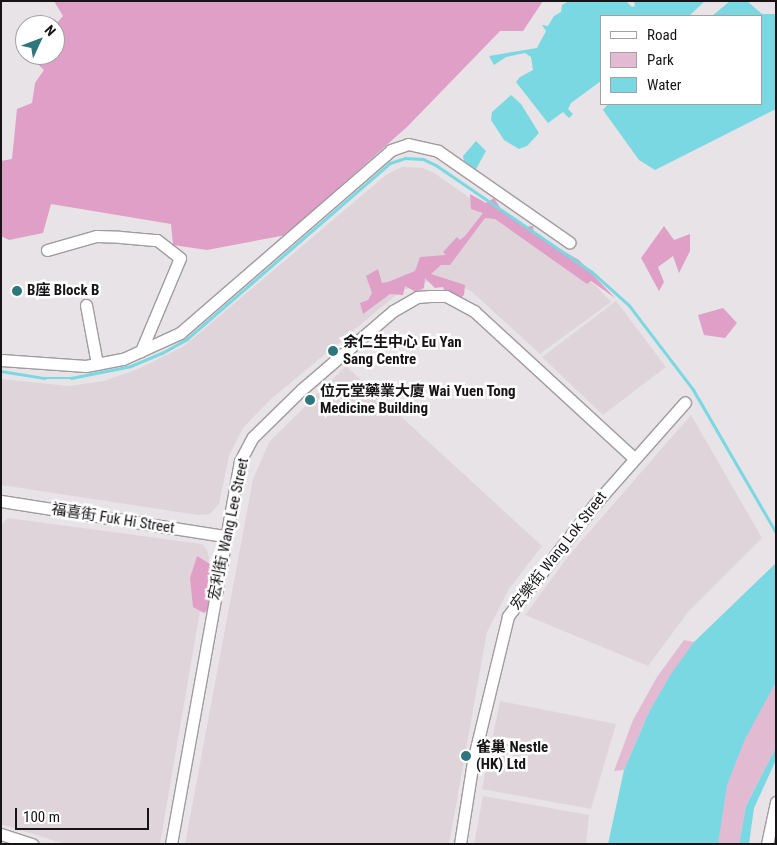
<!DOCTYPE html>
<html>
<head>
<meta charset="utf-8">
<style>
	body { margin:0 }
	#map { position:relative; width:777px; height:845px; overflow:hidden; background:#e8e3e6; font-family:"Roboto Condensed","Noto Sans TC",sans-serif }
	div>[style] { position:absolute }
	[style*='--x'] { left:calc(var(--x)*1px); top:calc(var(--y)*1px); width:calc(var(--w)*1px); rotate:calc(var(--a)*1deg) }
	.built>* { inset:0; background:#e0d4db }
	.green>* { inset:0; background:#e2bbd2 }
	.forest>* { inset:0; background:#df9fc6 }
	.water>* { inset:0; background:#7ad8e2 }
	.stream>* { height:2.5px; margin:-1.25px; padding:0 1.25px; transform-origin:1.25px; border-radius:1.25px; background:#7ad8e2 }
	.roads { filter:drop-shadow(1px 0 #a09b9e) drop-shadow(-1px 0 #a09b9e) drop-shadow(0 1px #a09b9e) drop-shadow(0 -1px #a09b9e) }
	.minor>* { height:11px; margin:-5.5px; padding:0 5.5px; transform-origin:5.5px; border-radius:5.5px; background:#fff }
	.dots>* { width:14px; height:14px; translate:-50% -50%; box-sizing:border-box; border:2px solid #fff; border-radius:50% }
	span { translate:-50% -50%; white-space:nowrap; text-align:center; line-height:1.15; -webkit-text-stroke:5px #fff; paint-order:stroke }
	.poi-label { font-size:15px; color:#161415; font-weight:700 }
	.left { translate:0 -50%; text-align:left }
	.street-label { font-size:15px; color:#161415 }
	.frame { position:absolute; inset:0; border:2px solid #161415; pointer-events:none }
	.legend { position:absolute; left:600px; top:15px; width:162px; height:90px; box-sizing:border-box; background:#fff; border:1px solid #a2a1a1; margin:0; padding:6px 9px; list-style:none; font-size:15px; color:#161415 }
	.legend li { display:flex; align-items:center; gap:10px; height:25px }
	.legend b { width:25px; border:1px solid #a2a1a1 }
	.north { position:absolute; left:15px; top:15px; width:50px; height:50px; box-sizing:border-box; background:#fff; border:1px solid #a2a1a1; border-radius:50%; rotate:47deg; font-size:14px; font-weight:700; line-height:20px; text-align:center; color:#161415 }
	.north::after { content:''; display:block; margin:auto; width:18px; height:22px; background:#2d767d; clip-path:polygon(50% 0,100% 100%,50% 72%,0 100%) }
	.scale { position:absolute; left:15px; top:808px; width:134px; height:22px; box-sizing:border-box; border:2px solid #161415; border-top:0; padding-left:6px; font-size:15px; line-height:18px; white-space:nowrap; color:#161415; -webkit-text-stroke:4px #fff; paint-order:stroke }
</style>
</head>
<body>
<div id="map">
	<div class="built">
		<i style="clip-path:polygon(402px 167px,423px 168px,434px 173px,595px 285px,611px 302px,540px 354px,471px 291px,458px 285px,430px 281px,401px 291px,271px 399px,243px 428px,229px 456px,219px 504px,210px 514px,198px 515px,1px 485px,1px 379px,69px 386px,104px 381px,138px 369px,184px 346px,386px 175px)"></i>
		<i style="clip-path:polygon(616px 301px,666px 367px,603px 415px,542px 357px)"></i>
		<i style="clip-path:polygon(346px 366px,542px 546px,509px 589px,487px 632px,449px 844px,185px 844px,253px 479px,269px 442px)"></i>
		<i style="clip-path:polygon(691px 415px,762px 538px,688px 612px,648px 666px,525px 615px,569px 555px)"></i>
		<i style="clip-path:polygon(8px 518px,202px 544px,207px 550px,209px 558px,160px 844px,65px 844px,1px 824px,1px 525px)"></i>
		<i style="clip-path:polygon(500px 701px,616px 724px,591px 809px,482px 789px)"></i>
		<i style="clip-path:polygon(483px 796px,589px 815px,586px 844px,474px 844px)"></i>
	</div>
	<div class="green">
		<i style="clip-path:polygon(776px 633px,776px 747px,746px 806px,739px 844px,660px 844px)"></i>
		<i style="clip-path:polygon(684px 640px,694px 642px,649px 712px,624px 770px,614px 771px,633px 720px,657px 677px)"></i>
	</div>
	<div class="forest">
		<i style="clip-path:polygon(54px 1px,543px 1px,523px 31px,500px 31px,408px 126px,286px 235px,207px 250px,173px 245px,171px 224px,51px 204px,43px 233px,9px 240px,1px 236px,1px 161px,12px 159px,17px 109px,32px 103px,35px 83px,44px 70px,30px 57px,55px 55px,55px 25px,63px 16px)"></i>
		<i style="clip-path:polygon(470px 194px,486px 203px,494px 198px,501px 209px,524px 227px,533px 226px,534px 234px,579px 260px,615px 298px,591px 281px,587px 284px,495px 219px,485px 218px,450px 265px,441px 265px,431px 274px,465px 285px,464px 295px,451px 307px,443px 287px,435px 288px,425px 278px,424px 288px,416px 292px,405px 286px,403px 295px,390px 294px,363px 314px,360px 303px,368px 300px,372px 293px,366px 276px,378px 269px,382px 283px,388px 282px,415px 271px,420px 257px,446px 255px,443px 252px,457px 237px,460px 240px,465px 236px,483px 213px,471px 209px)"></i>
		<i style="clip-path:polygon(664px 226px,674px 240px,690px 234px,690px 251px,679px 273px,673px 256px,658px 267px,664px 282px,659px 291px,641px 258px)"></i>
		<i style="clip-path:polygon(723px 308px,737px 323px,725px 338px,704px 335px,698px 315px)"></i>
		<i style="clip-path:polygon(197px 556px,226px 574px,220px 598px,204px 613px,193px 607px,190px 578px)"></i>
	</div>
	<div class="water">
		<i style="clip-path:polygon(569px 1px,626px 1px,632px 7px,635px 6px,634px 1px,705px 1px,689px 16px,601px 16px,601px 81px,571px 103px,568px 109px,573px 114px,569px 118px,563px 112px,548px 123px,516px 82px,520px 77px,533px 70px,531px 57px,525px 53px,506px 57px,494px 65px,489px 56px,537px 48px,546px 31px,542px 25px,548px 26px,554px 16px,561px 12px,562px 5px)"></i>
		<i style="clip-path:polygon(730px 1px,747px 1px,762px 14px,776px 14px,776px 109px,655px 170px,639px 160px,603px 110px,608px 104px,761px 104px,761px 16px,712px 16px)"></i>
		<i style="clip-path:polygon(511px 95px,521px 104px,539px 133px,527px 146px,519px 149px,504px 140px,491px 120px,492px 112px)"></i>
		<i style="clip-path:polygon(476px 141px,486px 151px,476px 169px,464px 161px,463px 156px)"></i>
		<i style="clip-path:polygon(776px 563px,776px 682px,745px 739px,727px 785px,718px 844px,608px 844px,624px 770px,649px 712px,671px 674px,694px 642px)"></i>
		<i style="clip-path:polygon(776px 747px,776px 760px,754px 808px,749px 844px,739px 844px,746px 806px)"></i>
	</div>
	<div class="stream">
		<i style="--x:1;--y:371;--w:44;--a:9.2"></i>
		<i style="--x:44;--y:378;--w:27;--a:0"></i>
		<i style="--x:71;--y:378;--w:61;--a:-11.3"></i>
		<i style="--x:131;--y:366;--w:34;--a:-23"></i>
		<i style="--x:162;--y:353;--w:29;--a:-29"></i>
		<i style="--x:187;--y:339;--w:269;--a:-40.9"></i>
		<i style="--x:390;--y:163;--w:16;--a:-18"></i>
		<i style="--x:405;--y:158;--w:18;--a:3"></i>
		<i style="--x:423;--y:159;--w:14;--a:25"></i>
		<i style="--x:436;--y:165;--w:188;--a:34.4"></i>
		<i style="--x:591;--y:271;--w:51;--a:41.8"></i>
		<i style="--x:629;--y:305;--w:106;--a:52.7"></i>
		<i style="--x:693;--y:389;--w:165;--a:59.9"></i>
	</div>
	<div class="roads">
		<div class="minor">
			<i style="--x:47;--y:250;--w:51;--a:-15.9"></i>
			<i style="--x:96;--y:236;--w:24;--a:2"></i>
			<i style="--x:120;--y:237;--w:37;--a:5"></i>
			<i style="--x:157;--y:240;--w:29;--a:38"></i>
			<i style="--x:180;--y:258;--w:101;--a:112.8"></i>
			<i style="--x:86;--y:305;--w:60;--a:79.4"></i>
			<i style="--x:1;--y:360;--w:85;--a:4"></i>
			<i style="--x:86;--y:366;--w:38;--a:-11"></i>
			<i style="--x:123;--y:359;--w:63;--a:-24.5"></i>
			<i style="--x:180;--y:333;--w:279;--a:-40.9"></i>
			<i style="--x:391;--y:150;--w:18;--a:-19"></i>
			<i style="--x:408;--y:144;--w:31;--a:13"></i>
			<i style="--x:438;--y:151;--w:160;--a:34.8"></i>
			<i style="--x:1;--y:501;--w:227;--a:8.9"></i>
			<i style="--x:1;--y:834;--w:33;--a:18"></i>
			<i style="--x:171;--y:844;--w:389;--a:-79.8"></i>
			<i style="--x:240;--y:461;--w:27;--a:-62"></i>
			<i style="--x:253;--y:437;--w:67;--a:-44.4"></i>
			<i style="--x:301;--y:390;--w:121;--a:-40.7"></i>
			<i style="--x:393;--y:311;--w:28;--a:-30"></i>
			<i style="--x:417;--y:297;--w:13;--a:-4"></i>
			<i style="--x:430;--y:296;--w:16;--a:0"></i>
			<i style="--x:446;--y:296;--w:32;--a:28"></i>
			<i style="--x:474;--y:311;--w:217;--a:42.6"></i>
			<i style="--x:460;--y:844;--w:84;--a:-81.1"></i>
			<i style="--x:473;--y:761;--w:149;--a:-76.4"></i>
			<i style="--x:508;--y:616;--w:140;--a:-52.2"></i>
			<i style="--x:594;--y:505;--w:137;--a:-48.5"></i>
			<i style="--x:767;--y:844;--w:43;--a:-77.9"></i>
		</div>
	</div>
	<div class="dots">
		<i style="left:17px;top:291px;background:#2d767d"></i>
		<i style="left:333px;top:351px;background:#2d767d"></i>
		<i style="left:310px;top:400px;background:#2d767d"></i>
		<i style="left:466px;top:756px;background:#2d767d"></i>
	</div>
	<div class="poi-label">
		<span class="left" style="left:27px;top:291px">B座 Block B</span>
		<span class="left" style="left:343px;top:351px">余仁生中心 Eu Yan<br>Sang Centre</span>
		<span class="left" style="left:320px;top:400px">位元堂藥業大廈 Wai Yuen Tong<br>Medicine Building</span>
		<span class="left" style="left:476px;top:756px">雀巢 Nestle<br>(HK) Ltd</span>
	</div>
	<div class="street-label">
		<span style="left:113px;top:519px;rotate:9deg">福喜街 Fuk Hi Street</span>
		<span style="left:229px;top:529px;rotate:-78deg">宏利街 Wang Lee Street</span>
		<span style="left:559px;top:551px;rotate:-52deg">宏樂街 Wang Lok Street</span>
	</div>
	<div class="frame"></div>
	<ul class="legend">
	<li><b style="height:6px;background:#fff"></b>Road</li>
	<li><b style="height:14px;background:#e2bbd2"></b>Park</li>
	<li><b style="height:14px;background:#7ad8e2"></b>Water</li>
	</ul>
	<div class="north">N</div>
	<div class="scale">100 m</div>
</div>
</body>
</html>
